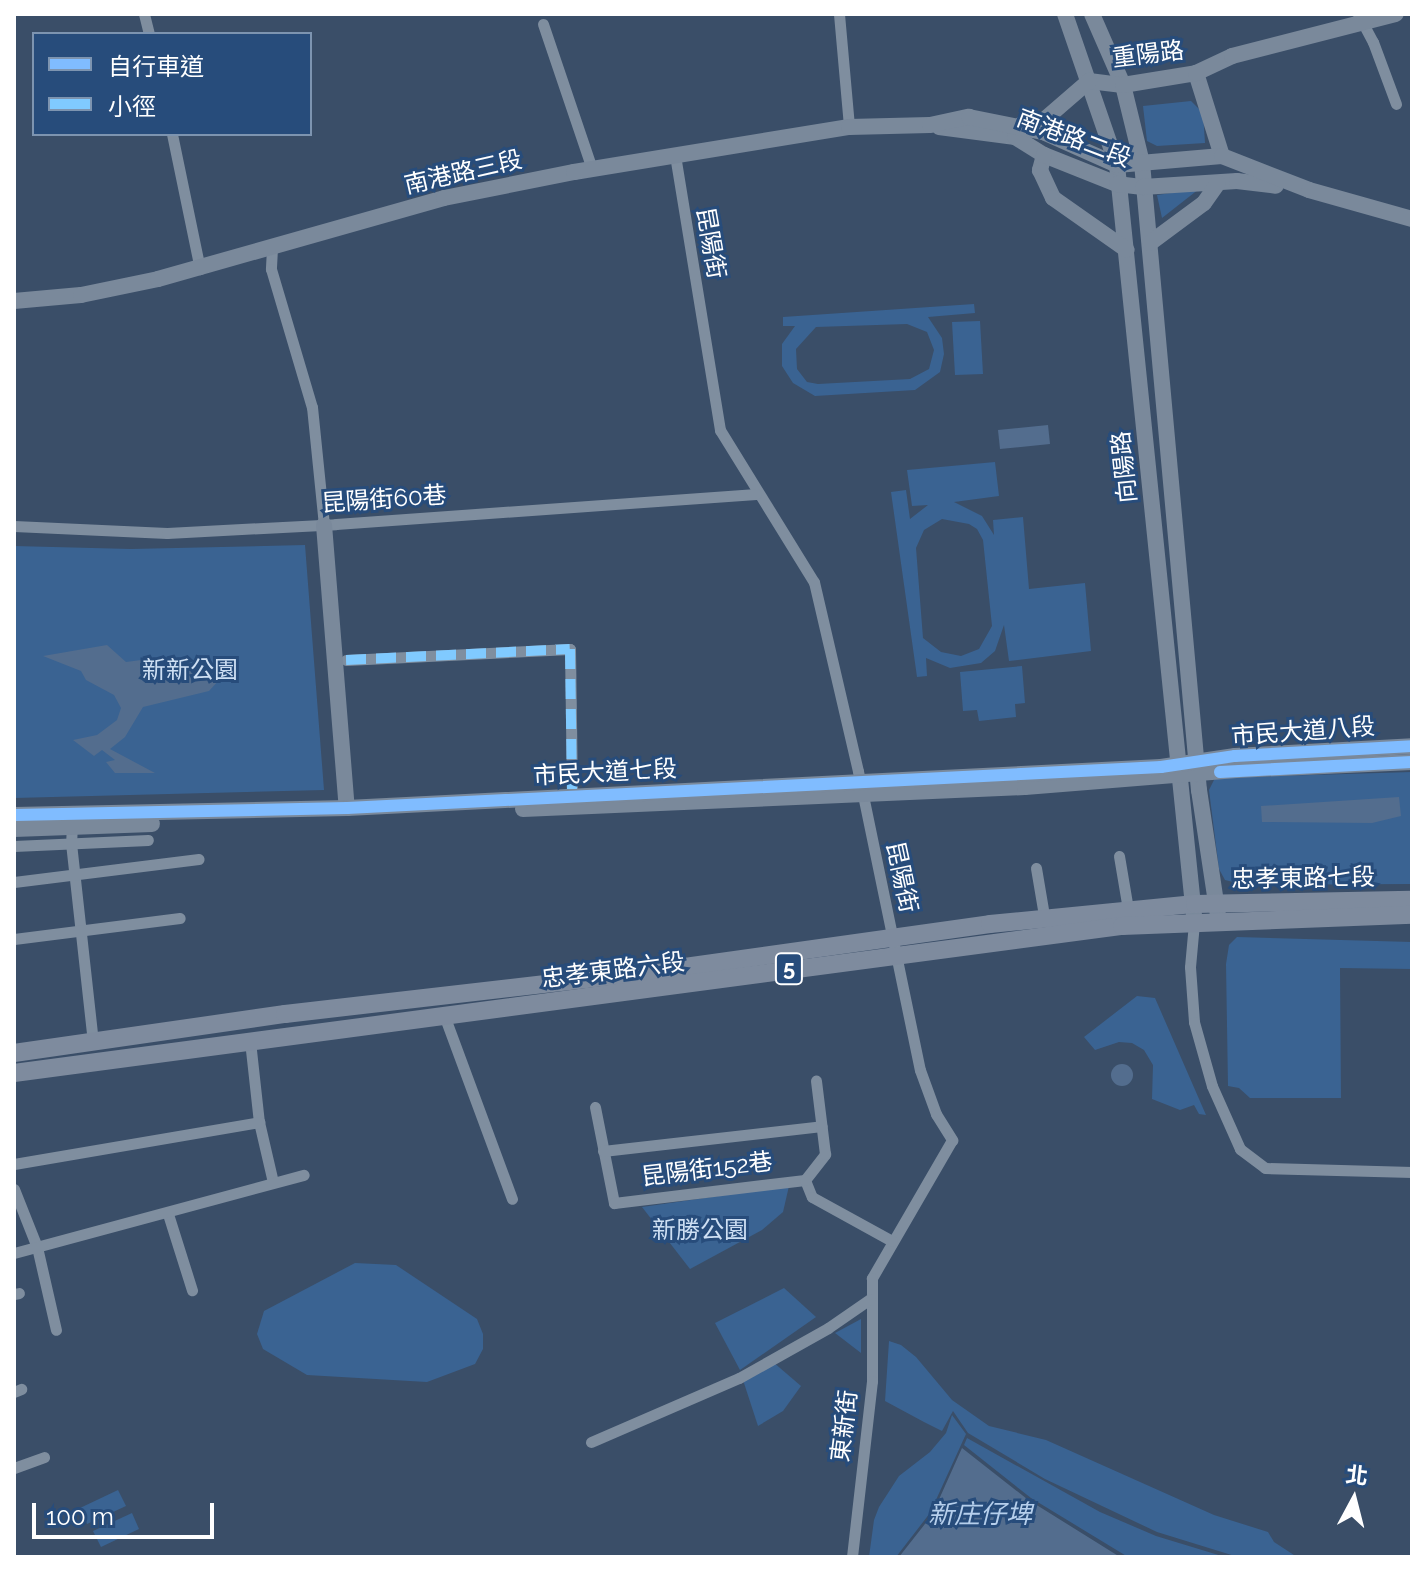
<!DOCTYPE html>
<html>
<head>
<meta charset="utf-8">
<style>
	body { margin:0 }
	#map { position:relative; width:1426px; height:1571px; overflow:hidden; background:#3a4e68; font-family:Raleway,"Noto Sans TC",sans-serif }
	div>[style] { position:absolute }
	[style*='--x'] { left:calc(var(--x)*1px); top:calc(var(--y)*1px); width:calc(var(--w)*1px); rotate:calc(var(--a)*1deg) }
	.green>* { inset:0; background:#3a6392 }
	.water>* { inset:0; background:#536d8e }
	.round { border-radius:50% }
	.street>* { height:11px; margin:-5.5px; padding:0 5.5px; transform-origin:5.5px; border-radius:5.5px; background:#7f8e9f }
	.secondary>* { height:16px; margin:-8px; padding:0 8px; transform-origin:8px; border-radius:8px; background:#7a899b }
	.primary>* { height:18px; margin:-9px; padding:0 9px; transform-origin:9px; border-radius:9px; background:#7e8b9e }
	.quiet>* { height:10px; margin-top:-5px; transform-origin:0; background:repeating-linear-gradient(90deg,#80caff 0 20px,transparent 0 30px) }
	.cycleway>* { height:12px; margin:-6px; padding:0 6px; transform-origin:6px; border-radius:6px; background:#80bcff }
	span { translate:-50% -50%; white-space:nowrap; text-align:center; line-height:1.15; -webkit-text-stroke:6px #274c7b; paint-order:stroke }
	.shield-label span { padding:2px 6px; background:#274c7b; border:2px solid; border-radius:6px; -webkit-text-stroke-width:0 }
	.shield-label { font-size:22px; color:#fff; font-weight:700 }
	.street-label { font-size:24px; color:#fff }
	.park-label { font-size:24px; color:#cedff3 }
	.water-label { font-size:26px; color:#b6cfec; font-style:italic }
	.frame { position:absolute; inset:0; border:16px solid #fff; pointer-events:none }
	.legend { position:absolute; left:32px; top:32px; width:280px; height:104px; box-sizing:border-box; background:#274c7b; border:2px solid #7d94b0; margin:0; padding:10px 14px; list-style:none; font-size:24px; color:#fff }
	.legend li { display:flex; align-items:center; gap:16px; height:40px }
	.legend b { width:40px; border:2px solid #7d94b0 }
	.north { position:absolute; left:1314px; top:1459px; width:80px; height:80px; -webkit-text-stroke:6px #274c7b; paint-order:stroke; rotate:7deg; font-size:22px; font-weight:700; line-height:32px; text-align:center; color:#fff }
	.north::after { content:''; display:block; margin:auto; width:28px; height:36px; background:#fff; clip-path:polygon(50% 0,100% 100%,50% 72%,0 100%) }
	.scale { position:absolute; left:32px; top:1503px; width:182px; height:36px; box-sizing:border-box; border:4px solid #fff; border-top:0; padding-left:10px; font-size:24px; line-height:28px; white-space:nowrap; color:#fff; -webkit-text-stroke:6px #274c7b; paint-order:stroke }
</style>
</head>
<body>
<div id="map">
	<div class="green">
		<i style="clip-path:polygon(1191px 101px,1203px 113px,1205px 143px,1157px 146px,1147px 141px,1143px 106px)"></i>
		<i style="clip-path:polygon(1199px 189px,1162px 218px,1157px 195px)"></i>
		<i style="clip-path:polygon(evenodd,974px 304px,975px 313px,928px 317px,942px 338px,944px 354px,940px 372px,915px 390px,815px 396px,793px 383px,782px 366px,782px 344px,795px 326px,783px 326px,783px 317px,974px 304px,907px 324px,927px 332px,934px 350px,929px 369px,910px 379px,818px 384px,807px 382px,797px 369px,796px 349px,816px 327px,907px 324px)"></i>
		<i style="clip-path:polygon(980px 321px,983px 374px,955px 375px,952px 322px)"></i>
		<i style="clip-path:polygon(evenodd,995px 462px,999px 496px,954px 502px,982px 516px,994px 535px,993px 520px,1023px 517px,1029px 589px,1085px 583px,1091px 651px,1009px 661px,1004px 625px,995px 651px,981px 663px,950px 668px,926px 658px,927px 676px,917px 677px,891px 492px,906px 490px,910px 519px,928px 505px,912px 506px,907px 470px,995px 462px,942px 519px,969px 524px,977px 529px,983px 540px,992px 626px,979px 649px,961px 656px,941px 652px,923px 638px,916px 548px,924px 530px,942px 519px)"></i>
		<i style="clip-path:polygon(305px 545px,324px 790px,14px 798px,14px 546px,131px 549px)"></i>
		<i style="clip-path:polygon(1022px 666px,1025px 703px,1015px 704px,1016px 717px,979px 721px,977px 710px,963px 711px,960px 672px)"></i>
		<i style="clip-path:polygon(1412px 772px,1412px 884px,1245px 885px,1225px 880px,1219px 869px,1209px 790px,1215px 778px)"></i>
		<i style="clip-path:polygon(1237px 937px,1412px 942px,1412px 969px,1340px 968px,1341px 1098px,1250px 1098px,1239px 1088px,1228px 1086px,1226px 964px,1229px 945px)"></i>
		<i style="clip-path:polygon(1137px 996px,1155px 998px,1206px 1115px,1199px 1114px,1194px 1105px,1180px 1110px,1152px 1099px,1153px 1065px,1144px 1050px,1132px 1043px,1119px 1042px,1095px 1050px,1084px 1037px)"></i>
		<i style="clip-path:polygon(789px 1186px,783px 1212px,762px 1230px,690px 1269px,642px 1207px)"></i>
		<i style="clip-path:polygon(355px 1263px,396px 1265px,477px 1319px,483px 1334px,483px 1349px,475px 1364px,427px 1382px,307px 1375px,263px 1349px,257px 1334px,264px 1311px)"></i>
		<i style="clip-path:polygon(784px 1288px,816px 1317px,740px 1370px,715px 1323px)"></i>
		<i style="clip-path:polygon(861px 1319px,861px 1353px,835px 1333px)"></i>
		<i style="clip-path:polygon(889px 1341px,901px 1345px,916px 1357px,952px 1400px,989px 1426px,1046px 1440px,1214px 1515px,1268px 1532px,1274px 1542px,1297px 1557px,1238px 1557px,1157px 1532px,1045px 1479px,968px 1433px,953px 1411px,942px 1431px,924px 1422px,885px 1401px)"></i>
		<i style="clip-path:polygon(773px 1362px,801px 1386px,783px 1411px,758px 1426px,743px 1380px)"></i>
		<i style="clip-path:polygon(952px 1415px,966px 1434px,930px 1513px,896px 1557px,869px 1557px,874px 1520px,879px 1507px,899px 1476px,930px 1452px,946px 1433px)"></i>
		<i style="clip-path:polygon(967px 1438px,1100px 1512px,1156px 1536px,1225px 1557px,1128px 1557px,1031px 1498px,964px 1445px)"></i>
		<i style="clip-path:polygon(118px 1490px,126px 1506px,87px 1524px,80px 1508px)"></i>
		<i style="clip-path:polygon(132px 1513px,139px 1529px,101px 1547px,93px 1531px)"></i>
	</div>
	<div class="water">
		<i style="clip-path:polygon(1048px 425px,1050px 444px,1000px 449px,998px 430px)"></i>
		<i style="clip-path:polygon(107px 645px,126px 662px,141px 660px,151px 669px,168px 666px,219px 673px,221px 678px,209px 691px,143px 707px,125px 737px,110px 749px,155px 773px,115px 773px,106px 762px,115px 760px,102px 750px,94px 756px,73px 740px,97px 735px,117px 720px,121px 708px,114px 695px,86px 680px,81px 671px,43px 656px)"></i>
		<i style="clip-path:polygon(1399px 797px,1401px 816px,1372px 823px,1262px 822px,1261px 806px)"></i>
		<i class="round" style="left:1111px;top:1064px;width:22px;height:22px"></i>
		<i style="clip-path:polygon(962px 1448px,1027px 1499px,1120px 1557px,899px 1557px,932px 1515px)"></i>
	</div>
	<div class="street">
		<i style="--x:144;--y:14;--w:21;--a:76"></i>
		<i style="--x:839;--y:14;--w:113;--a:84.9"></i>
		<i style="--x:1358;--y:14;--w:32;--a:62"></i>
		<i style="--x:1373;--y:42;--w:66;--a:69.6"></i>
		<i style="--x:543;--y:24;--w:153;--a:71.3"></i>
		<i style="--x:172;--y:134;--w:138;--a:78.3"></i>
		<i style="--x:675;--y:155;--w:279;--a:80.7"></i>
		<i style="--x:720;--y:430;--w:179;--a:58.3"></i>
		<i style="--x:814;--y:582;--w:194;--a:76.9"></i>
		<i style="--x:858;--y:771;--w:305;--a:78.3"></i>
		<i style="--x:920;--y:1070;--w:47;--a:70"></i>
		<i style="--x:936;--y:1114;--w:31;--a:58"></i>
		<i style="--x:952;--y:1140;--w:160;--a:120.1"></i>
		<i style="--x:872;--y:1278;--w:103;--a:90"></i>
		<i style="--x:872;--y:1381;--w:177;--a:96.5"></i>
		<i style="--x:272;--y:248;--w:21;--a:93"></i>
		<i style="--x:271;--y:269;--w:144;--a:73.5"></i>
		<i style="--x:312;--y:407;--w:119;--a:84.2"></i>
		<i style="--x:14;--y:526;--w:153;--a:2.6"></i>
		<i style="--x:167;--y:533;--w:169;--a:-3"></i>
		<i style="--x:336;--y:524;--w:421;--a:-4.1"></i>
		<i style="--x:346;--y:660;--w:224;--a:-2.8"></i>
		<i style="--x:570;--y:649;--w:146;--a:89.2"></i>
		<i style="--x:72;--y:820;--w:23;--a:92"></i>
		<i style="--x:71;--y:843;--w:199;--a:83.7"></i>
		<i style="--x:14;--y:846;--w:134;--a:-2.6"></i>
		<i style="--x:1119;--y:856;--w:54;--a:80.4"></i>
		<i style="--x:1036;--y:868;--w:54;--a:80.4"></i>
		<i style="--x:14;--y:882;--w:186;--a:-7.1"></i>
		<i style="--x:1194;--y:923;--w:44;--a:95.2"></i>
		<i style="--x:1190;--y:967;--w:55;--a:85.8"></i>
		<i style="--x:1194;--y:1022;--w:66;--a:74.3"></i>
		<i style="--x:1212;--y:1086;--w:69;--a:66"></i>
		<i style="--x:1240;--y:1149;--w:31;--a:37"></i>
		<i style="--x:1265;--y:1168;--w:147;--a:1.6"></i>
		<i style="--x:14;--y:939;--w:167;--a:-7.2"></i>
		<i style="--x:444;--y:1015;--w:196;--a:69.7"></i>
		<i style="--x:250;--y:1041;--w:81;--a:83.7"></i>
		<i style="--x:259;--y:1122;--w:62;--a:76.9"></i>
		<i style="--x:595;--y:1107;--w:98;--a:78.8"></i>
		<i style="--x:614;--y:1203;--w:192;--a:-6.9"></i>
		<i style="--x:603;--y:1151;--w:220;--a:-6.5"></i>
		<i style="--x:14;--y:1164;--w:249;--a:-9.7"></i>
		<i style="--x:805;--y:1180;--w:18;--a:68"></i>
		<i style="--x:812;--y:1197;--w:91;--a:28.8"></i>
		<i style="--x:805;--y:1180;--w:33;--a:-52"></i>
		<i style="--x:825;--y:1154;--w:74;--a:-97"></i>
		<i style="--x:14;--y:1189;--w:62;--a:68.4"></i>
		<i style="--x:37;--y:1247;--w:85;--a:77.1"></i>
		<i style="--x:168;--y:1214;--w:80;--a:72.5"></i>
		<i style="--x:14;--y:1253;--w:300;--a:-15.1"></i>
		<i style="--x:14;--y:1294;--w:5;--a:-11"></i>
		<i style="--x:14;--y:1392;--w:8;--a:-23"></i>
		<i style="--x:591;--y:1442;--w:161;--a:-23.4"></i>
		<i style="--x:739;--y:1378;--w:102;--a:-29.3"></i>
		<i style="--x:828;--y:1328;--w:51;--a:-34.6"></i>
		<i style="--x:14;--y:1468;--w:32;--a:-20"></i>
	</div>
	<div class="secondary">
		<i style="--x:1065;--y:14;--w:160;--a:71"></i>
		<i style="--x:1117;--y:165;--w:754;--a:84.14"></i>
		<i style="--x:1092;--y:14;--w:77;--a:66.4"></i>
		<i style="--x:1123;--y:85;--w:80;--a:76.3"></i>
		<i style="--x:1142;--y:163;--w:630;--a:84.81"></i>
		<i style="--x:1199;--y:790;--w:134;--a:81.4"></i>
		<i style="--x:1196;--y:73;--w:87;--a:72.6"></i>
		<i style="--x:1089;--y:81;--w:34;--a:7"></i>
		<i style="--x:1123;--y:85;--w:74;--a:-9.3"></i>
		<i style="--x:1196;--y:73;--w:40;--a:-25"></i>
		<i style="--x:1232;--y:56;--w:169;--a:-14.4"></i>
		<i style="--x:1022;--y:124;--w:22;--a:-10"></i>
		<i style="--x:1044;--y:120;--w:60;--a:-40.9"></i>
		<i style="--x:939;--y:127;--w:77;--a:7.5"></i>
		<i style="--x:1015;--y:137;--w:34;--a:32"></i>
		<i style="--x:1044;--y:155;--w:79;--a:21.7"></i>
		<i style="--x:1117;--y:184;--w:26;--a:7"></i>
		<i style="--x:1143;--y:187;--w:94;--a:-3.7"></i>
		<i style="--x:1237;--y:181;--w:39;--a:7"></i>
		<i style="--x:1044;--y:155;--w:16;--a:105"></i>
		<i style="--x:1040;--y:170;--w:31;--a:65"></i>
		<i style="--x:1053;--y:198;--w:90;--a:35.1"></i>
		<i style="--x:1150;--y:243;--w:67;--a:-36.5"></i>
		<i style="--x:1204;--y:203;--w:24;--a:-55"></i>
		<i style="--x:14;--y:301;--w:67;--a:-5.1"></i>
		<i style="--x:81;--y:295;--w:79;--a:-11.7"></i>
		<i style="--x:158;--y:279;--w:297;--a:-15.8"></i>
		<i style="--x:444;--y:198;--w:133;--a:-11.3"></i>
		<i style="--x:574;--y:172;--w:279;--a:-9.3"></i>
		<i style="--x:849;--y:127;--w:81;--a:-1.4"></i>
		<i style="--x:930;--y:125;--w:40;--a:-12"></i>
		<i style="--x:969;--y:117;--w:76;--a:11.5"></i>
		<i style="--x:1043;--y:132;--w:81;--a:24"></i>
		<i style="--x:1117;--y:165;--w:105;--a:-4.9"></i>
		<i style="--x:1222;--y:156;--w:93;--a:21.3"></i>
		<i style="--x:1309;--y:190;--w:107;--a:15.7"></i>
		<i style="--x:324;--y:525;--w:284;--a:85.4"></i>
		<i style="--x:523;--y:809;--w:502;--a:-2.51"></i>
		<i style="--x:1025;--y:787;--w:212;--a:-4.6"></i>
		<i style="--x:1236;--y:770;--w:176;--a:-2.6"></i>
		<i style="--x:14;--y:815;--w:333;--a:-1.2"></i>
		<i style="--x:347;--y:808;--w:815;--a:-2.88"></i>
		<i style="--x:1161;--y:767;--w:75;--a:-8.5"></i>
		<i style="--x:1235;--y:756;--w:177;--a:-3.2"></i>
		<i style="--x:14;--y:829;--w:138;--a:-2.1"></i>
	</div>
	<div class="primary">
		<i style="--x:14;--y:1053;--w:274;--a:-8.2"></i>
		<i style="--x:285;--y:1014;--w:366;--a:-6.6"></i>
		<i style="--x:649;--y:972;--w:344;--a:-8"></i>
		<i style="--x:990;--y:924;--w:206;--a:-5.6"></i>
		<i style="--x:1195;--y:904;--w:217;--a:-1.1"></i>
		<i style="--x:14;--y:1073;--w:1118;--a:-7.56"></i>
		<i style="--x:1122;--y:926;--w:290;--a:-2.2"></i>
	</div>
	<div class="quiet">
		<i style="--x:346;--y:660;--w:224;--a:-2.8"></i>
		<i style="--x:570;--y:649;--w:146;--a:89.2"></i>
	</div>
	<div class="cycleway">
		<i style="--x:1220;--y:772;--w:192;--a:-3"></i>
		<i style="--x:14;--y:815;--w:333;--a:-1.2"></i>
		<i style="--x:347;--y:808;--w:815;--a:-2.88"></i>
		<i style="--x:1161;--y:767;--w:75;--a:-8.5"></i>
		<i style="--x:1235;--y:756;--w:177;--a:-3.2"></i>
	</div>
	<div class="shield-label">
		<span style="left:789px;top:969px">5</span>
	</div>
	<div class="street-label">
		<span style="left:1148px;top:54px;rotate:-7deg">重陽路</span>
		<span style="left:1074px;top:138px;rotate:21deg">南港路二段</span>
		<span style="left:463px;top:172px;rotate:-13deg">南港路三段</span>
		<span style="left:711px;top:243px;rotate:80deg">昆陽街</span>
		<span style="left:1124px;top:467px;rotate:-96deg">向陽路</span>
		<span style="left:384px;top:499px;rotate:-4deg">昆陽街60巷</span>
		<span style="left:1303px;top:731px;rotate:-4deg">市民大道八段</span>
		<span style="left:605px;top:772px;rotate:-3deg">市民大道七段</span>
		<span style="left:902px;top:877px;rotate:78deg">昆陽街</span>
		<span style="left:1303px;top:878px;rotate:-1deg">忠孝東路七段</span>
		<span style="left:613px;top:970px;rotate:-7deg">忠孝東路六段</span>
		<span style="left:707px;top:1169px;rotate:-7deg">昆陽街152巷</span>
		<span style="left:844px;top:1426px;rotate:-83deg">東新街</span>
	</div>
	<div class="park-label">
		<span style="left:190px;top:670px">新新公園</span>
		<span style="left:700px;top:1230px">新勝公園</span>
	</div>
	<div class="water-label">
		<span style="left:980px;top:1515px">新庄仔埤</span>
	</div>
	<div class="frame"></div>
	<ul class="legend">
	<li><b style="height:10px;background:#80bcff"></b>自行車道</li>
	<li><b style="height:10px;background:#80caff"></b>小徑</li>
	</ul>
	<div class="north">北</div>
	<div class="scale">100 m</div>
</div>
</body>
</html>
